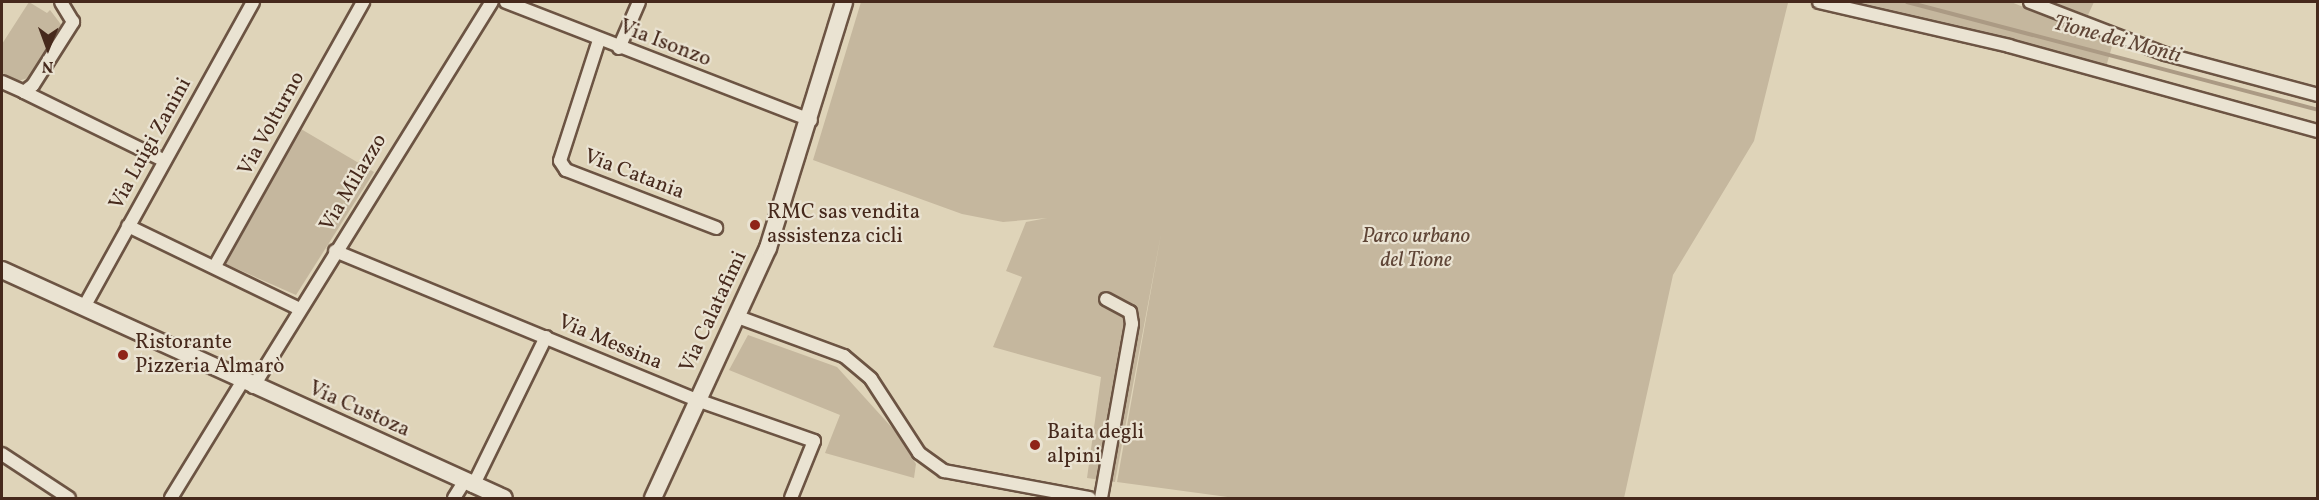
<!DOCTYPE html>
<html>
<head>
<meta charset="utf-8">
<style>
	body { margin:0 }
	#map { position:relative; width:2319px; height:500px; overflow:hidden; background:#dfd4b9; font-family:Vollkorn,serif }
	div>[style] { position:absolute }
	[style*='--x'] { left:calc(var(--x)*1px); top:calc(var(--y)*1px); width:calc(var(--w)*1px); rotate:calc(var(--a)*1deg) }
	.green>* { inset:0; background:#c5b79e }
	.stream>* { height:4px; margin:-2px; padding:0 2px; transform-origin:2px; border-radius:2px; background:#ab9a84 }
	.roads { filter:drop-shadow(2px 0 #6c5443) drop-shadow(-2px 0 #6c5443) drop-shadow(0 2px #6c5443) drop-shadow(0 -2px #6c5443) }
	.street>* { height:12px; margin:-6px; padding:0 6px; transform-origin:6px; border-radius:6px; background:#eae3d2 }
	.secondary>* { height:16px; margin:-8px; padding:0 8px; transform-origin:8px; border-radius:8px; background:#eae3d2 }
	.dots>* { width:16px; height:16px; translate:-50% -50%; box-sizing:border-box; border:3px solid #eae3d2; border-radius:50% }
	span { translate:-50% -50%; white-space:nowrap; text-align:center; line-height:1.15; -webkit-text-stroke:4.5px #eae3d2; paint-order:stroke }
	.street-label { font-size:21px; color:#46291c }
	.poi-label { font-size:21px; color:#46291c }
	.left { translate:0 -50%; text-align:left }
	.park-label { font-size:21px; color:#5f4536; font-style:italic }
	.water-label { font-size:22px; color:#5f4536; font-style:italic }
	.frame { position:absolute; inset:0; border:3px solid #46291c; pointer-events:none }
	.north { position:absolute; left:18px; top:18px; width:60px; height:60px; -webkit-text-stroke:4px #eae3d2; paint-order:stroke; rotate:181deg; font-size:16px; font-weight:700; line-height:24px; text-align:center; color:#46291c }
	.north::after { content:''; display:block; margin:auto; width:21px; height:27px; background:#46291c; clip-path:polygon(50% 0,100% 100%,50% 72%,0 100%) }
</style>
</head>
<body>
<div id="map">
	<div class="green">
		<i style="clip-path:polygon(29px 2px,47px 13px,50px 10px,63px 27px,28px 78px,18px 81px,2px 73px,2px 44px)"></i>
		<i style="clip-path:polygon(861px 2px,1783px 2px,1788px 3px,1754px 141px,1673px 275px,1624px 498px,1235px 498px,1117px 482px,1161px 234px,1115px 482px,1087px 478px,1101px 377px,993px 347px,1022px 277px,1006px 271px,1026px 222px,1047px 218px,1003px 222px,962px 214px,813px 160px)"></i>
		<i style="clip-path:polygon(1848px 2px,2011px 2px,2113px 43px,2106px 67px)"></i>
		<i style="clip-path:polygon(2050px 2px,2094px 2px,2088px 15px)"></i>
		<i style="clip-path:polygon(301px 129px,374px 172px,296px 295px,226px 264px)"></i>
		<i style="clip-path:polygon(748px 335px,837px 367px,895px 431px,916px 464px,914px 478px,825px 453px,840px 415px,729px 370px)"></i>
	</div>
	<div class="stream">
		<i style="--x:1907;--y:2;--w:425;--a:14.7"></i>
	</div>
	<div class="roads">
		<div class="street">
			<i style="--x:506;--y:2;--w:327;--a:21.2"></i>
			<i style="--x:1819;--y:2;--w:195;--a:13"></i>
			<i style="--x:2009;--y:46;--w:320;--a:15.4"></i>
			<i style="--x:2030;--y:2;--w:145;--a:21.1"></i>
			<i style="--x:2165;--y:54;--w:158;--a:15"></i>
			<i style="--x:599;--y:40;--w:127;--a:107.9"></i>
			<i style="--x:560;--y:161;--w:11;--a:56"></i>
			<i style="--x:566;--y:170;--w:161;--a:21.1"></i>
			<i style="--x:619;--y:48;--w:50;--a:-66.5"></i>
			<i style="--x:2;--y:82;--w:24;--a:24"></i>
			<i style="--x:24;--y:92;--w:11;--a:-38"></i>
			<i style="--x:33;--y:85;--w:75;--a:-57.6"></i>
			<i style="--x:73;--y:22;--w:23;--a:-121"></i>
			<i style="--x:24;--y:92;--w:155;--a:26.1"></i>
			<i style="--x:128;--y:226;--w:189;--a:25.8"></i>
			<i style="--x:335;--y:251;--w:391;--a:22.4"></i>
			<i style="--x:697;--y:400;--w:124;--a:19.3"></i>
			<i style="--x:814;--y:441;--w:61;--a:112"></i>
			<i style="--x:215;--y:266;--w:303;--a:-60.7"></i>
			<i style="--x:84;--y:307;--w:349;--a:-61"></i>
			<i style="--x:738;--y:317;--w:113;--a:20.2"></i>
			<i style="--x:844;--y:356;--w:35;--a:40"></i>
			<i style="--x:871;--y:379;--w:88;--a:57"></i>
			<i style="--x:919;--y:453;--w:31;--a:36"></i>
			<i style="--x:944;--y:471;--w:148;--a:10.5"></i>
			<i style="--x:253;--y:387;--w:453;--a:-58.2"></i>
			<i style="--x:2;--y:454;--w:80;--a:33.3"></i>
			<i style="--x:473;--y:486;--w:166;--a:-63.9"></i>
			<i style="--x:171;--y:498;--w:136;--a:-58.5"></i>
			<i style="--x:454;--y:498;--w:19;--a:-58"></i>
			<i style="--x:1101;--y:498;--w:177;--a:-79.9"></i>
			<i style="--x:1132;--y:324;--w:12;--a:-99"></i>
			<i style="--x:1130;--y:312;--w:27;--a:-152"></i>
		</div>
		<div class="secondary">
			<i style="--x:2;--y:270;--w:551;--a:24.43"></i>
			<i style="--x:653;--y:498;--w:275;--a:-65.3"></i>
			<i style="--x:768;--y:248;--w:257;--a:-72.8"></i>
		</div>
	</div>
	<div class="dots">
		<i style="left:755px;top:225px;background:#8f2418"></i>
		<i style="left:123px;top:355px;background:#8f2418"></i>
		<i style="left:1035px;top:445px;background:#8f2418"></i>
	</div>
	<div class="street-label">
		<span style="left:665px;top:44px;rotate:21deg">Via Isonzo</span>
		<span style="left:272px;top:124px;rotate:-61deg">Via Volturno</span>
		<span style="left:151px;top:144px;rotate:-61deg">Via Luigi Zanini</span>
		<span style="left:634px;top:175px;rotate:21deg">Via Catania</span>
		<span style="left:354px;top:183px;rotate:-59deg">Via Milazzo</span>
		<span style="left:714px;top:312px;rotate:-65deg">Via Calatafimi</span>
		<span style="left:610px;top:343px;rotate:23deg">Via Messina</span>
		<span style="left:359px;top:410px;rotate:24deg">Via Custoza</span>
	</div>
	<div class="poi-label">
		<span class="left" style="left:767px;top:225px">RMC sas vendita<br>assistenza cicli</span>
		<span class="left" style="left:135px;top:355px">Ristorante<br>Pizzeria Almarò</span>
		<span class="left" style="left:1047px;top:445px">Baita degli<br>alpini</span>
	</div>
	<div class="park-label">
		<span style="left:1416px;top:249px">Parco urbano<br>del Tione</span>
	</div>
	<div class="water-label">
		<span style="left:2117px;top:40px;rotate:15deg">Tione dei Monti</span>
	</div>
	<div class="frame"></div>
	<div class="north">N</div>
</div>
</body>
</html>
